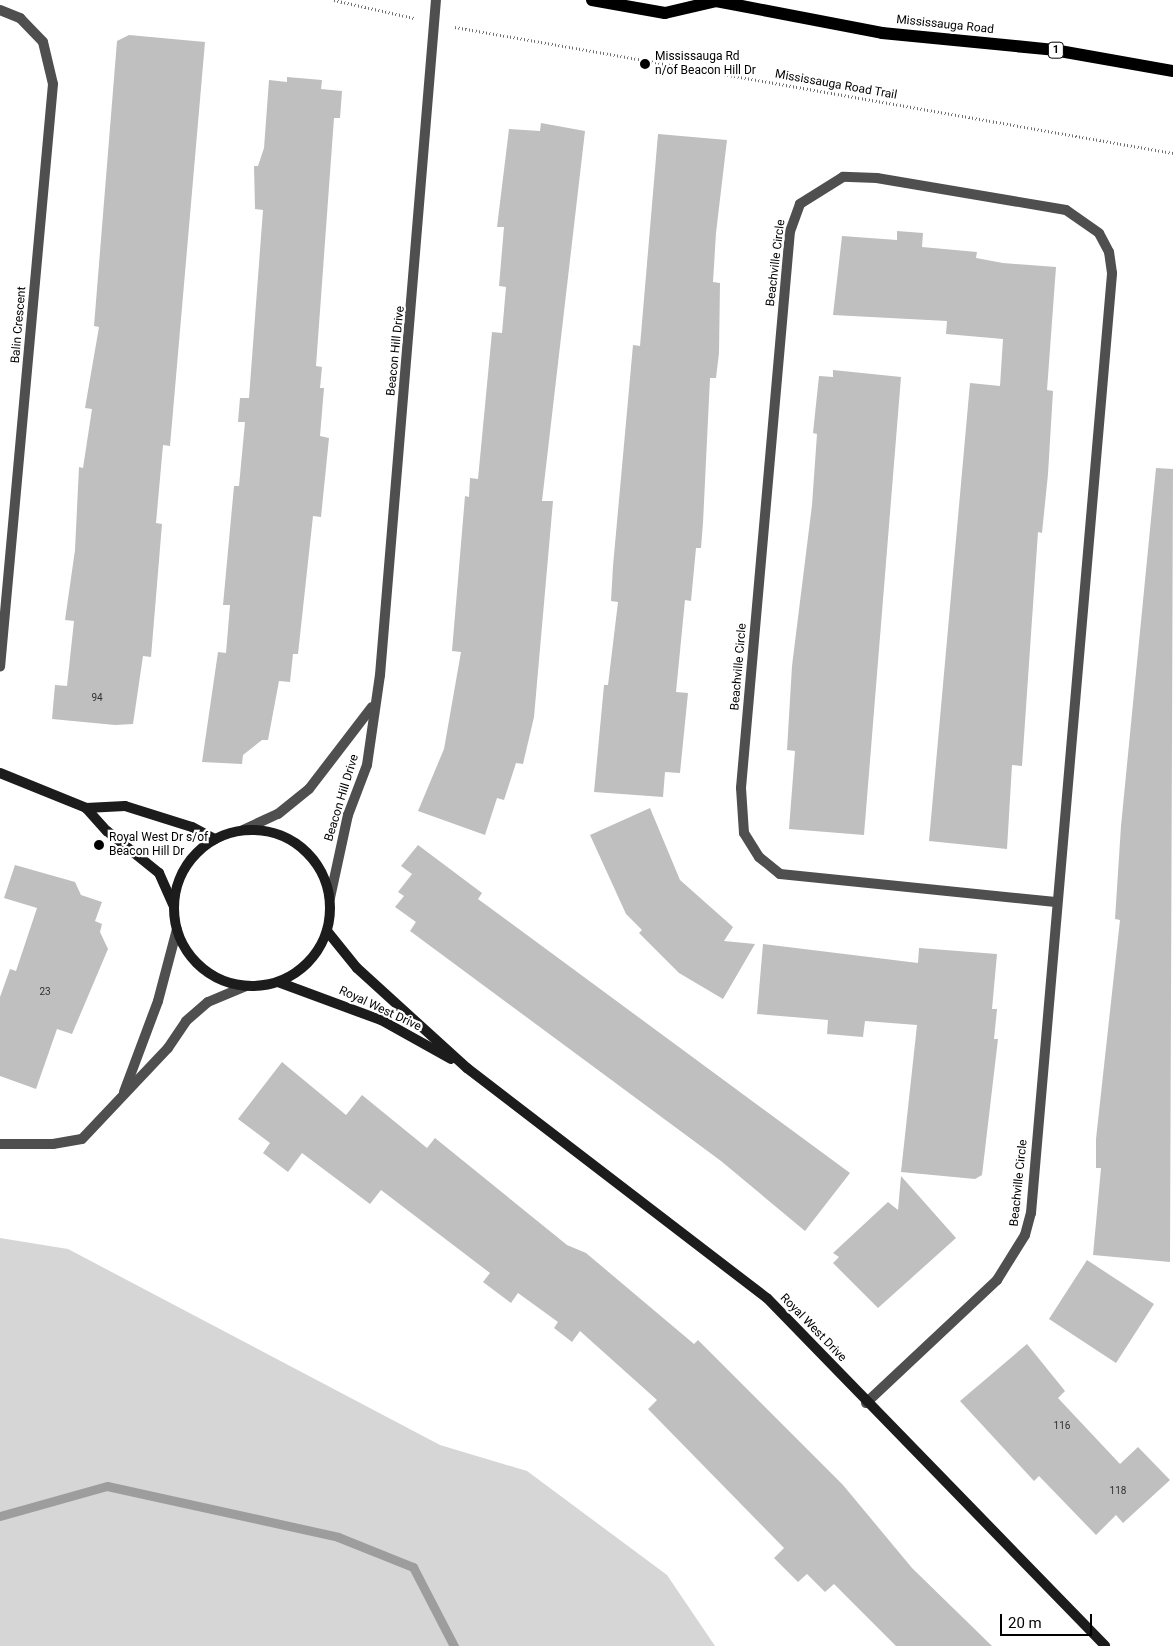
<!DOCTYPE html>
<html>
<head>
<meta charset="utf-8">
<style>
	body { margin:0 }
	#map { position:relative; width:1173px; height:1646px; overflow:hidden; background:#fff; font-family:Roboto,sans-serif }
	div>[style] { position:absolute }
	[style*='--x'] { left:calc(var(--x)*1px); top:calc(var(--y)*1px); width:calc(var(--w)*1px); rotate:calc(var(--a)*1deg) }
	.green>* { inset:0; background:#d6d6d6 }
	.stream>* { height:9px; margin:-4.5px; padding:0 4.5px; transform-origin:4.5px; border-radius:4.5px; background:#9d9d9d }
	.building>* { inset:0; background:#bfbfbf }
	.path>* { height:3px; margin-top:-1.5px; transform-origin:0; background:repeating-linear-gradient(90deg,#717171 0 1px,transparent 0 3.5px) }
	.street>* { height:10px; margin:-5px; padding:0 5px; transform-origin:5px; border-radius:5px; background:#4f4f4f }
	.secondary>* { height:10px; margin:-5px; padding:0 5px; transform-origin:5px; border-radius:5px; background:#1c1c1c }
	.secondary>.ring { margin:-5px; padding:0; box-sizing:content-box; background:none; border:10px solid #1c1c1c; border-radius:50% }
	.primary>* { height:12px; margin:-6px; padding:0 6px; transform-origin:6px; border-radius:6px; background:#000 }
	.dots>* { width:14px; height:14px; translate:-50% -50%; box-sizing:border-box; border:2px solid #fff; border-radius:50% }
	span { translate:-50% -50%; white-space:nowrap; text-align:center; line-height:1.15; -webkit-text-stroke:4.5px #fff; paint-order:stroke }
	.number-label { font-size:10px; color:#303030 }
	.number-label span { -webkit-text-stroke-width:0 }
	.shield-label span { padding:1px 4px; background:#fff; border:1px solid; border-radius:4px; -webkit-text-stroke-width:0 }
	.shield-label { font-size:11px; color:#000; font-weight:700 }
	.street-label { font-size:12px; color:#000 }
	.poi-label { font-size:12px; color:#000 }
	.left { translate:0 -50%; text-align:left }
	.scale { position:absolute; left:1000px; top:1614px; width:92px; height:22px; box-sizing:border-box; border:2px solid #000; border-top:0; padding-left:6px; font-size:15px; line-height:18px; white-space:nowrap; color:#000; -webkit-text-stroke:4px #fff; paint-order:stroke }
</style>
</head>
<body>
<div id="map">
	<div class="green">
		<i style="clip-path:polygon(0 1238px,68px 1249px,440px 1445px,527px 1471px,667px 1575px,715px 1646px,0 1646px)"></i>
	</div>
	<div class="stream">
		<i style="--x:0;--y:1516;--w:111;--a:-15.7"></i>
		<i style="--x:107;--y:1486;--w:237;--a:12.4"></i>
		<i style="--x:338;--y:1537;--w:81;--a:21.8"></i>
		<i style="--x:413;--y:1567;--w:89;--a:62.6"></i>
	</div>
	<div class="building">
		<i style="clip-path:polygon(129px 35px,205px 42px,170px 446px,163px 445px,156px 523px,162px 524px,151px 657px,143px 656px,133px 724px,115px 725px,52px 719px,55px 685px,67px 686px,74px 621px,65px 620px,75px 550px,79px 467px,83px 468px,92px 409px,85px 408px,99px 327px,94px 326px,117px 41px)"></i>
		<i style="clip-path:polygon(287px 77px,322px 80px,321px 89px,342px 91px,340px 118px,334px 118px,316px 366px,322px 367px,320px 388px,324px 388px,320px 436px,329px 438px,321px 517px,313px 516px,298px 654px,293px 654px,290px 682px,279px 681px,268px 740px,262px 740px,243px 755px,242px 764px,202px 762px,218px 652px,226px 653px,230px 605px,223px 605px,234px 486px,239px 486px,245px 422px,238px 422px,240px 398px,249px 398px,263px 210px,255px 209px,254px 166px,258px 166px,264px 148px,269px 80px,287px 82px)"></i>
		<i style="clip-path:polygon(541px 123px,585px 131px,542px 501px,553px 501px,534px 717px,523px 764px,516px 763px,504px 800px,497px 798px,485px 835px,418px 811px,444px 749px,461px 652px,452px 651px,465px 496px,469px 497px,470px 478px,478px 479px,492px 332px,502px 333px,506px 287px,499px 286px,504px 227px,497px 227px,509px 129px,540px 131px)"></i>
		<i style="clip-path:polygon(658px 134px,727px 140px,716px 233px,713px 282px,720px 283px,719px 353px,716px 378px,710px 378px,703px 523px,701px 548px,696px 548px,691px 601px,685px 600px,676px 692px,688px 693px,680px 773px,665px 772px,663px 797px,594px 792px,604px 685px,608px 685px,618px 602px,611px 601px,613px 566px,633px 345px,640px 346px)"></i>
		<i style="clip-path:polygon(897px 231px,923px 233px,922px 247px,977px 252px,976px 258px,1003px 263px,1056px 267px,1047px 390px,1053px 391px,1048px 474px,1042px 533px,1038px 532px,1022px 766px,1012px 765px,1007px 849px,929px 841px,970px 383px,1000px 386px,1003px 339px,946px 334px,947px 321px,833px 315px,842px 236px,897px 240px)"></i>
		<i style="clip-path:polygon(833px 370px,901px 377px,864px 835px,789px 829px,795px 751px,787px 750px,792px 666px,812px 505px,817px 434px,813px 433px,819px 376px,833px 377px)"></i>
		<i style="clip-path:polygon(1156px 468px,1173px 469px,1170px 1262px,1093px 1255px,1101px 1168px,1096px 1168px,1096px 1139px,1120px 920px,1115px 919px,1121px 826px)"></i>
		<i style="clip-path:polygon(650px 808px,680px 880px,733px 927px,724px 941px,755px 944px,723px 999px,679px 973px,639px 933px,642px 930px,626px 914px,590px 835px)"></i>
		<i style="clip-path:polygon(418px 845px,482px 893px,478px 899px,850px 1173px,805px 1231px,721px 1161px,410px 931px,416px 922px,395px 907px,404px 896px,398px 892px,412px 874px,401px 866px)"></i>
		<i style="clip-path:polygon(15px 865px,75px 882px,81px 895px,102px 902px,95px 921px,102px 924px,100px 932px,108px 949px,72px 1034px,57px 1029px,36px 1089px,0 1076px,0 997px,10px 969px,16px 971px,37px 908px,4px 898px)"></i>
		<i style="clip-path:polygon(763px 944px,918px 963px,919px 948px,997px 954px,992px 1009px,997px 1009px,994px 1039px,998px 1039px,982px 1175px,975px 1179px,901px 1172px,917px 1025px,865px 1021px,863px 1037px,827px 1034px,828px 1020px,757px 1014px)"></i>
		<i style="clip-path:polygon(282px 1062px,346px 1115px,362px 1095px,427px 1148px,435px 1138px,567px 1245px,586px 1253px,694px 1344px,698px 1340px,843px 1485px,912px 1568px,992px 1646px,896px 1646px,834px 1584px,825px 1592px,807px 1574px,798px 1582px,774px 1558px,784px 1548px,648px 1409px,657px 1400px,580px 1331px,572px 1342px,554px 1328px,558px 1322px,518px 1293px,511px 1303px,483px 1282px,490px 1273px,381px 1190px,370px 1204px,302px 1153px,288px 1172px,263px 1153px,270px 1143px,238px 1119px)"></i>
		<i style="clip-path:polygon(901px 1176px,956px 1238px,878px 1308px,833px 1263px,839px 1257px,833px 1253px,888px 1202px,898px 1210px)"></i>
		<i style="clip-path:polygon(1087px 1260px,1154px 1304px,1116px 1363px,1049px 1319px)"></i>
		<i style="clip-path:polygon(1027px 1344px,1065px 1391px,1058px 1398px,1120px 1464px,1138px 1447px,1170px 1480px,1123px 1523px,1116px 1515px,1096px 1535px,1039px 1476px,1034px 1481px,960px 1401px)"></i>
	</div>
	<div class="path">
		<i style="--x:334;--y:0;--w:82;--a:12.7"></i>
		<i style="--x:455;--y:27;--w:729;--a:9.95"></i>
	</div>
	<div class="street">
		<i style="--x:0;--y:10;--w:22;--a:22"></i>
		<i style="--x:20;--y:18;--w:33;--a:46"></i>
		<i style="--x:43;--y:42;--w:43;--a:76.6"></i>
		<i style="--x:53;--y:84;--w:585;--a:95.19"></i>
		<i style="--x:243;--y:830;--w:38;--a:-25"></i>
		<i style="--x:278;--y:814;--w:40;--a:-39"></i>
		<i style="--x:309;--y:789;--w:103;--a:-52.5"></i>
		<i style="--x:330;--y:898;--w:85;--a:-77.8"></i>
		<i style="--x:348;--y:815;--w:53;--a:-69.2"></i>
		<i style="--x:367;--y:765;--w:91;--a:-81.8"></i>
		<i style="--x:380;--y:675;--w:677;--a:-85.26"></i>
		<i style="--x:124;--y:1092;--w:97;--a:-69.5"></i>
		<i style="--x:158;--y:1001;--w:74;--a:-75.2"></i>
		<i style="--x:0;--y:1144;--w:53;--a:0"></i>
		<i style="--x:53;--y:1144;--w:29;--a:-10"></i>
		<i style="--x:82;--y:1139;--w:125;--a:-46.6"></i>
		<i style="--x:168;--y:1048;--w:32;--a:-56"></i>
		<i style="--x:186;--y:1021;--w:29;--a:-41"></i>
		<i style="--x:208;--y:1002;--w:41;--a:-22.8"></i>
		<i style="--x:866;--y:1403;--w:180;--a:-43.2"></i>
		<i style="--x:997;--y:1280;--w:53;--a:-58.1"></i>
		<i style="--x:1025;--y:1235;--w:23;--a:-75"></i>
		<i style="--x:1031;--y:1213;--w:943;--a:-85.07"></i>
		<i style="--x:1112;--y:273;--w:21;--a:-98"></i>
		<i style="--x:1109;--y:252;--w:21;--a:-118"></i>
		<i style="--x:1099;--y:233;--w:40;--a:-145.1"></i>
		<i style="--x:1066;--y:210;--w:192;--a:-170.4"></i>
		<i style="--x:877;--y:178;--w:34;--a:-178"></i>
		<i style="--x:843;--y:177;--w:51;--a:147.9"></i>
		<i style="--x:800;--y:204;--w:29;--a:110"></i>
		<i style="--x:790;--y:231;--w:559;--a:95.03"></i>
		<i style="--x:741;--y:788;--w:45;--a:86.2"></i>
		<i style="--x:744;--y:833;--w:28;--a:58"></i>
		<i style="--x:759;--y:857;--w:27;--a:39"></i>
		<i style="--x:780;--y:874;--w:277;--a:5.8"></i>
	</div>
	<div class="secondary">
		<i style="--x:0;--y:773;--w:93;--a:22.1"></i>
		<i style="--x:86;--y:808;--w:31;--a:48"></i>
		<i style="--x:107;--y:831;--w:67;--a:38.9"></i>
		<i style="--x:159;--y:873;--w:35;--a:66"></i>
		<i style="--x:86;--y:808;--w:39;--a:-3"></i>
		<i style="--x:125;--y:806;--w:70;--a:17.4"></i>
		<i style="--x:192;--y:827;--w:26;--a:28"></i>
		<i class="ring" style="left:174px;top:830px;width:146px;height:146px"></i>
		<i style="--x:327;--y:931;--w:48;--a:51"></i>
		<i style="--x:357;--y:968;--w:149;--a:42.3"></i>
		<i style="--x:467;--y:1068;--w:378;--a:37.5"></i>
		<i style="--x:767;--y:1298;--w:485;--a:45.8"></i>
		<i style="--x:278;--y:982;--w:110;--a:20.3"></i>
		<i style="--x:381;--y:1020;--w:80;--a:29.1"></i>
	</div>
	<div class="primary">
		<i style="--x:592;--y:0;--w:74;--a:10.1"></i>
		<i style="--x:665;--y:13;--w:52;--a:-13.2"></i>
		<i style="--x:716;--y:1;--w:169;--a:10.9"></i>
		<i style="--x:882;--y:33;--w:173;--a:5.6"></i>
		<i style="--x:1054;--y:50;--w:121;--a:10"></i>
	</div>
	<div class="dots">
		<i style="left:645px;top:64px;background:#000"></i>
		<i style="left:99px;top:845px;background:#000"></i>
	</div>
	<div class="number-label">
		<span style="left:97px;top:698px">94</span>
		<span style="left:45px;top:992px">23</span>
		<span style="left:1062px;top:1426px">116</span>
		<span style="left:1118px;top:1491px">118</span>
	</div>
	<div class="shield-label">
		<span style="left:1056px;top:50px">1</span>
	</div>
	<div class="street-label">
		<span style="left:945px;top:25px;rotate:6deg">Mississauga Road</span>
		<span style="left:836px;top:85px;rotate:10deg">Mississauga Road Trail</span>
		<span style="left:776px;top:263px;rotate:-83deg">Beachville Circle</span>
		<span style="left:19px;top:325px;rotate:-85deg">Balin Crescent</span>
		<span style="left:396px;top:351px;rotate:-84deg">Beacon Hill Drive</span>
		<span style="left:739px;top:667px;rotate:-85deg">Beachville Circle</span>
		<span style="left:342px;top:798px;rotate:-73deg">Beacon Hill Drive</span>
		<span style="left:380px;top:1009px;rotate:25deg">Royal West Drive</span>
		<span style="left:1019px;top:1183px;rotate:-84deg">Beachville Circle</span>
		<span style="left:813px;top:1328px;rotate:46deg">Royal West Drive</span>
	</div>
	<div class="poi-label">
		<span class="left" style="left:655px;top:64px">Mississauga Rd<br>n/of Beacon Hill Dr</span>
		<span class="left" style="left:109px;top:845px">Royal West Dr s/of<br>Beacon Hill Dr</span>
	</div>
	<div class="scale">20 m</div>
</div>
</body>
</html>
